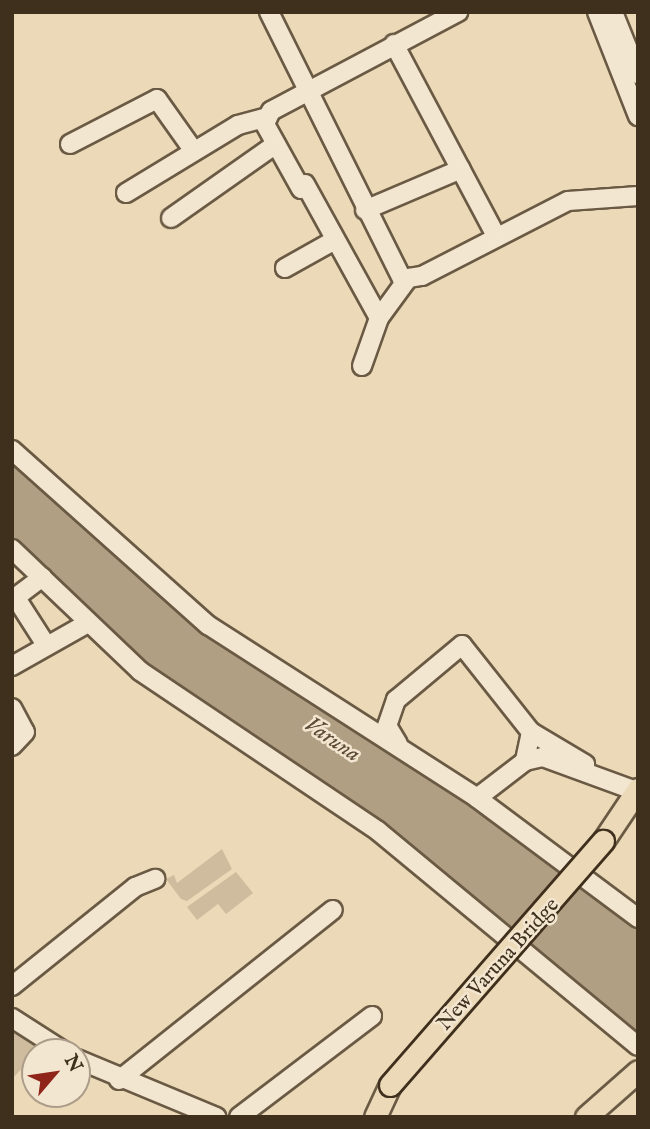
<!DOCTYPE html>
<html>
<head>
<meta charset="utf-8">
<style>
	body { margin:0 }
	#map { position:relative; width:650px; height:1129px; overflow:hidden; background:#ecd9b8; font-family:"IM FELL English",serif }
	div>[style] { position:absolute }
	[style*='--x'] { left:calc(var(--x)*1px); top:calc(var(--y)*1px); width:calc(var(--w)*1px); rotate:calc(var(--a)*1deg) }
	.green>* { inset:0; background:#cfbc9e }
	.water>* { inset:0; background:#b19f83 }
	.roads { filter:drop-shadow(2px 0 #6a5a44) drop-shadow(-2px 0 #6a5a44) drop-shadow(0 2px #6a5a44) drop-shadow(0 -2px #6a5a44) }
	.minor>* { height:18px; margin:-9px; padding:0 9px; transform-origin:9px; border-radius:9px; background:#f3e6d1 }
	.major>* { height:21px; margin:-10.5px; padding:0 10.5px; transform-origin:10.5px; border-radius:10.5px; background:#ecd9b8 }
	.bridges { filter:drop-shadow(2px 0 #3f2f1d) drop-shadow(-2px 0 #3f2f1d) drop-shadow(0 2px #3f2f1d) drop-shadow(0 -2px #3f2f1d) }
	.major-bridge>* { height:21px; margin:-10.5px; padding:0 10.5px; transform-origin:10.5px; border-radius:10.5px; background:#ecd9b8 }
	span { translate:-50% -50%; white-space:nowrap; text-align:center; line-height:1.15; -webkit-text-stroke:5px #f3e6d1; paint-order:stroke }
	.street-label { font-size:21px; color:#3f2f1d }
	.water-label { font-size:23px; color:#5c4b36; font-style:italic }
	.frame { position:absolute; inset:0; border:14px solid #3f2f1d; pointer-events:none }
	.north { position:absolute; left:21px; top:1038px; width:70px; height:70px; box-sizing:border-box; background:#f3e6d1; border:2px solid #ab9d89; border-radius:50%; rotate:61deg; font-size:19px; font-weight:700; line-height:28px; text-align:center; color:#3f2f1d }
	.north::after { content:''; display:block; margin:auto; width:24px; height:32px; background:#8f2418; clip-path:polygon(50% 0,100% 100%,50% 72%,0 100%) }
</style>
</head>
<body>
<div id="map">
	<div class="green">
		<i style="clip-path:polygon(222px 849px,232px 869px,187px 901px,181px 899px,166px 879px,174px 875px,177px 883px)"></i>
		<i style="clip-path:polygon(236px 872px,253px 893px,226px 914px,218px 904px,197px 920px,187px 907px)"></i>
		<i style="clip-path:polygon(12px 1028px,41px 1048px,12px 1079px)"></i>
	</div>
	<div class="water">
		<i style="clip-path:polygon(12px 446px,279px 676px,638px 922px,638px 1037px,163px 684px,94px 623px,54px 576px,12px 543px)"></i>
	</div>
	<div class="roads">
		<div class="minor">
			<i style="--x:269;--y:12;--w:298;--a:63.5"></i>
			<i style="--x:402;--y:279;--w:20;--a:-9"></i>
			<i style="--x:422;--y:276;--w:164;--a:-27.2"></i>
			<i style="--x:568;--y:201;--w:70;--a:-4.1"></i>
			<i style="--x:597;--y:12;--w:112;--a:68.5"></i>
			<i style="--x:613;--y:12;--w:67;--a:68"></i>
			<i style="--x:394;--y:44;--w:215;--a:62"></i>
			<i style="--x:70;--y:144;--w:98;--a:-27.3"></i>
			<i style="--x:157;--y:99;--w:64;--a:54.6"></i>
			<i style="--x:305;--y:184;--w:153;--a:61.1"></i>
			<i style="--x:301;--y:189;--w:74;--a:-119"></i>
			<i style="--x:265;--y:124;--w:14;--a:-65"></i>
			<i style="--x:271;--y:111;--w:212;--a:-27.9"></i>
			<i style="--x:126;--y:193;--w:131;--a:-31.3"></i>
			<i style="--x:238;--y:125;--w:28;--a:-15"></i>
			<i style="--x:365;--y:210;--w:104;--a:-23.1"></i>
			<i style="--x:171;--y:218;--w:128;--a:-35.2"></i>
			<i style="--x:285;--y:268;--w:57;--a:-29.2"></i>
			<i style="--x:362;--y:366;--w:51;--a:-70.5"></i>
			<i style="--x:379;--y:318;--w:46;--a:-53.9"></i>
			<i style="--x:12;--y:450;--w:263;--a:41.8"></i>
			<i style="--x:208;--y:625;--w:320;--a:32.7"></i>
			<i style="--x:477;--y:798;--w:201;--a:36.7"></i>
			<i style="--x:12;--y:549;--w:177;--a:43.6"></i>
			<i style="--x:140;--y:671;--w:287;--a:33.9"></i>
			<i style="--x:378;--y:831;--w:337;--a:39.6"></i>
			<i style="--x:16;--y:598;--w:56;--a:57.4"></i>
			<i style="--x:12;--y:600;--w:38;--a:-37"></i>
			<i style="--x:12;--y:666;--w:87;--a:-29.5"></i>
			<i style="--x:12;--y:708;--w:27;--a:62"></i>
			<i style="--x:25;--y:732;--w:19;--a:133"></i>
			<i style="--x:531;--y:732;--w:63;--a:30.7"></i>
			<i style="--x:398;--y:744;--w:21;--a:-121"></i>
			<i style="--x:387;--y:726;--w:28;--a:-71"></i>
			<i style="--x:396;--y:700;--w:86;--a:-39.8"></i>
			<i style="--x:462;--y:645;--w:111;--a:51.6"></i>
			<i style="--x:531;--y:732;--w:30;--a:102"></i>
			<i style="--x:477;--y:798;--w:61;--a:-37.6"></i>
			<i style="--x:525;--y:761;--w:18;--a:-13"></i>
			<i style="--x:543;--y:757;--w:99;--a:20.1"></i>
			<i style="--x:12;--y:986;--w:158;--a:-38.8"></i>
			<i style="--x:135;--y:887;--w:22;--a:-22"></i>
			<i style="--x:12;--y:1018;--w:63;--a:32.7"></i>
			<i style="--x:77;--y:1059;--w:151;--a:22.6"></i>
			<i style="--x:119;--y:1080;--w:273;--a:-38.5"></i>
			<i style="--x:239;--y:1117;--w:167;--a:-37.2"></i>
		</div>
		<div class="major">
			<i style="--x:603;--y:841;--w:63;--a:-56.1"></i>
			<i style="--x:375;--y:1117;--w:35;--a:-65"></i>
			<i style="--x:586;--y:1117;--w:69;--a:-41.5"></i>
		</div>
	</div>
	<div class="bridges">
		<div class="major-bridge">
			<i style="--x:390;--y:1085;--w:324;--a:-48.9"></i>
		</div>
	</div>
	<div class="street-label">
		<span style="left:499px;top:965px;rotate:-48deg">New Varuna Bridge</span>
	</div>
	<div class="water-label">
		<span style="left:332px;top:740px;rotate:34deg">Varuna</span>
	</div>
	<div class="frame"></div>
	<div class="north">N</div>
</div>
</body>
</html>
